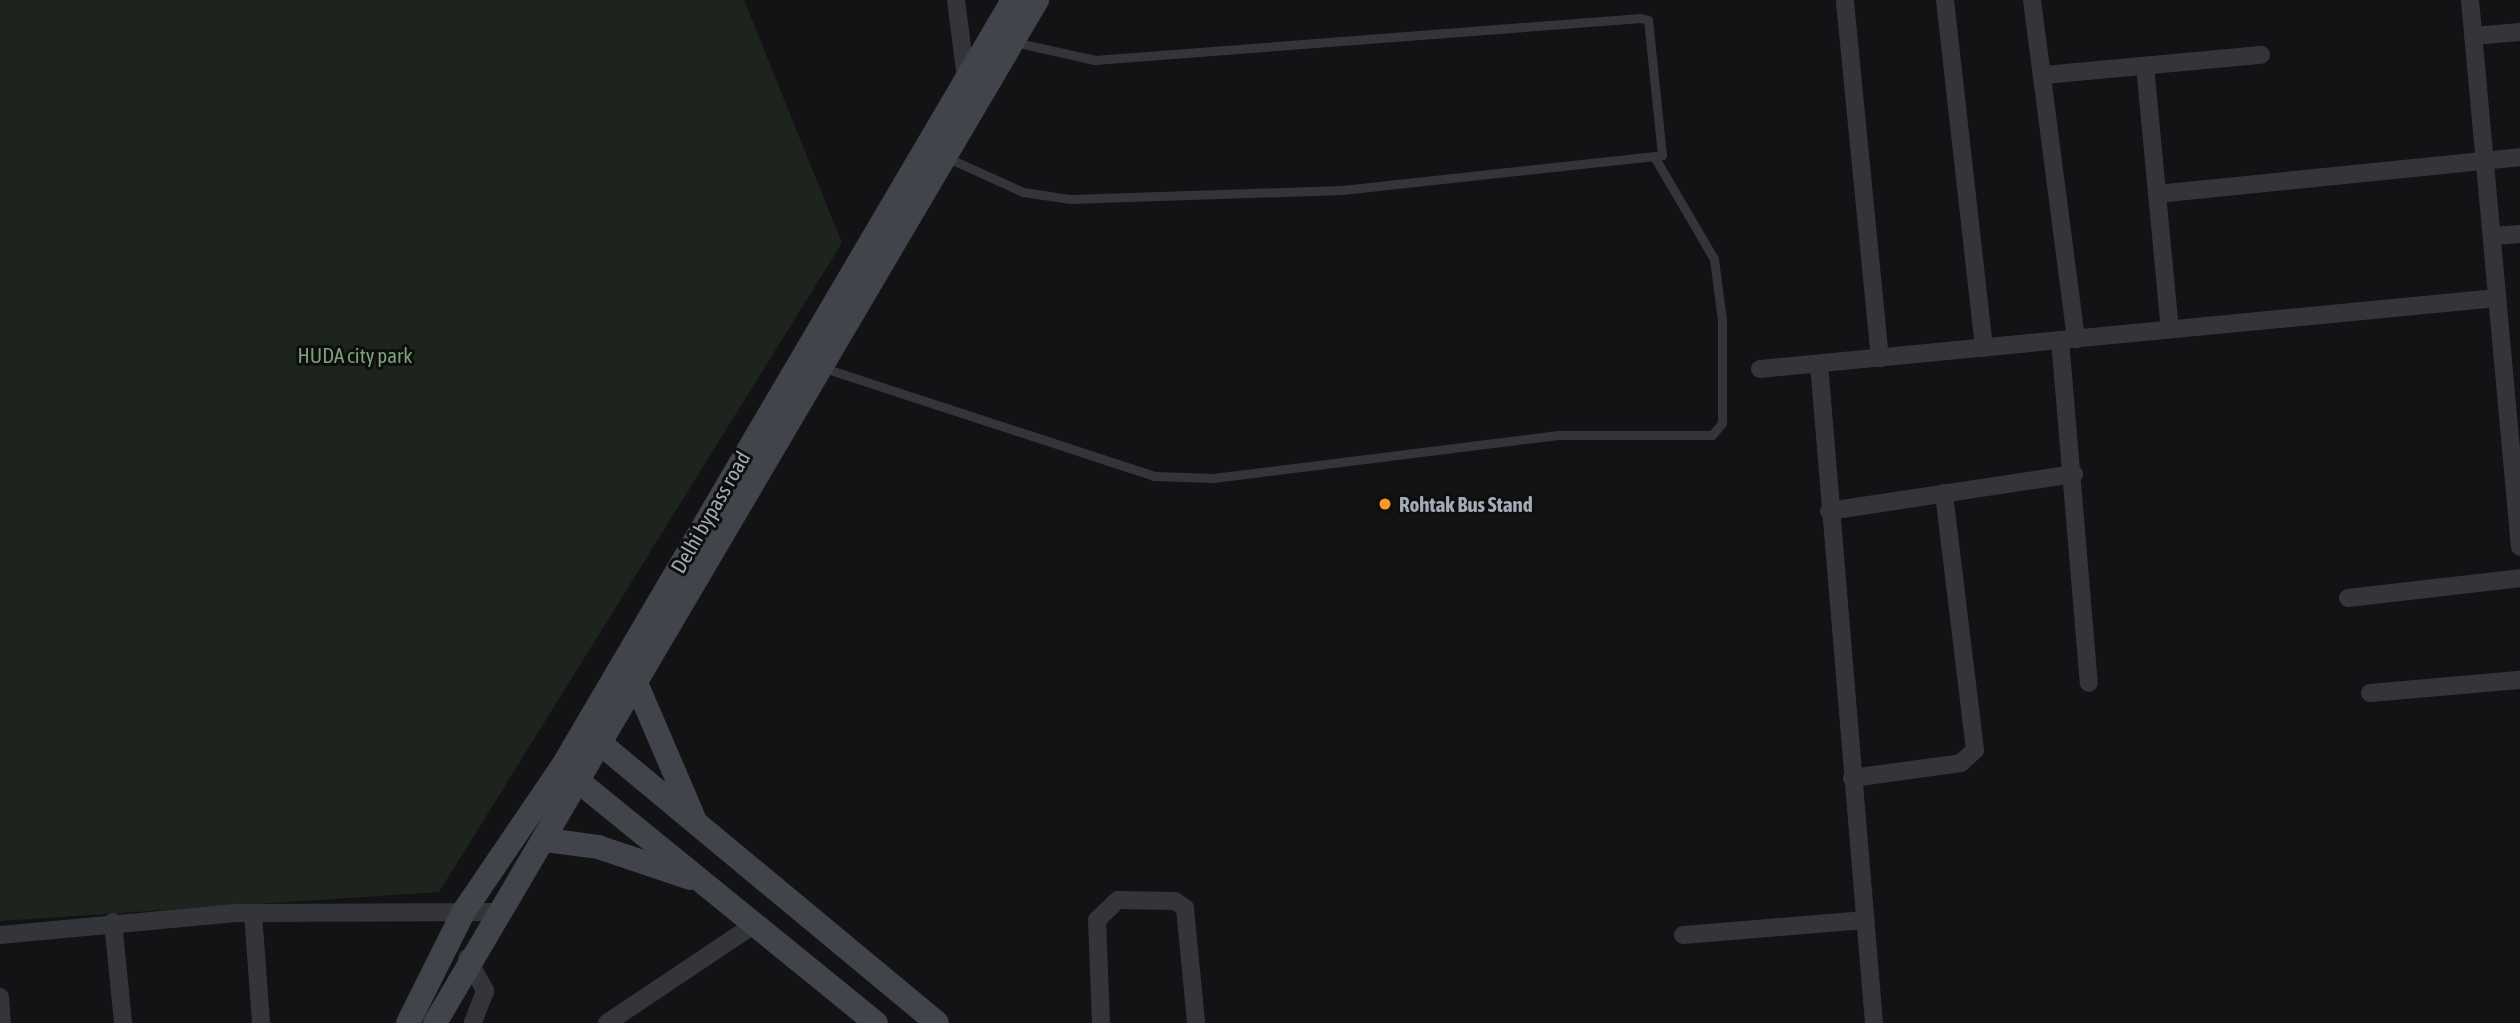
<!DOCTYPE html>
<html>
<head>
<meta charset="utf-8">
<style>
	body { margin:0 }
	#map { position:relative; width:2520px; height:1023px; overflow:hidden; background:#131315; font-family:"Asap Condensed",sans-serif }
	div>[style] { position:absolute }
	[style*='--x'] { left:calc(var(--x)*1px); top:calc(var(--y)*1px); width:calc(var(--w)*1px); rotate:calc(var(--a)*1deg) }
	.green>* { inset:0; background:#1d241d }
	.lane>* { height:9px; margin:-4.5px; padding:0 4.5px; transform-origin:4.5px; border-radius:4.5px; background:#34353a }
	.street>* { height:18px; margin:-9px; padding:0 9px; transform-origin:9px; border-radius:9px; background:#34353a }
	.secondary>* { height:24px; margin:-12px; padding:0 12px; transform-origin:12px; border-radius:12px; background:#41444a }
	.dots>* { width:19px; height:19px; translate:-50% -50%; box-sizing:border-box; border:4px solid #0e0e0f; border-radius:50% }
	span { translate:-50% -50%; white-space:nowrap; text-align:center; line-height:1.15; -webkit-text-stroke:6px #0e0e0f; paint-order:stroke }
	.park-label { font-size:21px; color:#7ca279 }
	.poi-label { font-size:21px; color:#a4abb6; font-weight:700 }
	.left { translate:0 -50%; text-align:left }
	.street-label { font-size:21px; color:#a4abb6 }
</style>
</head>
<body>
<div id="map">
	<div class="green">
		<i style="clip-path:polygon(0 0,744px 0,842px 243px,439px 892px,0 921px)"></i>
	</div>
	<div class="lane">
		<i style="--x:948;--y:158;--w:82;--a:24.4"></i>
		<i style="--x:1023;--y:192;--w:48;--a:8.5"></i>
		<i style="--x:1070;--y:199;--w:272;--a:-1.9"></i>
		<i style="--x:1342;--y:190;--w:322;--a:-6.2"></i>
		<i style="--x:1662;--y:155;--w:136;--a:-95.9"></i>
		<i style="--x:1648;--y:20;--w:7;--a:-164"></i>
		<i style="--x:1641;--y:18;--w:548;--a:175.6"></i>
		<i style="--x:1095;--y:60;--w:83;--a:-167.5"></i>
		<i style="--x:824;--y:368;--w:348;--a:18.1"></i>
		<i style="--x:1155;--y:476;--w:58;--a:2"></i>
		<i style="--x:1213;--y:478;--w:350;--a:-7.1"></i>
		<i style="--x:1560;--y:435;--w:152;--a:0"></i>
		<i style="--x:1712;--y:435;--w:16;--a:-50"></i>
		<i style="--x:1722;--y:423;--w:103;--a:-90"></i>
		<i style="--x:1722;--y:320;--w:62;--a:-97.5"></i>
		<i style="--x:1714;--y:259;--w:117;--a:-120.3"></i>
	</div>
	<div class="street">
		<i style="--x:956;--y:0;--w:79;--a:82.7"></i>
		<i style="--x:1945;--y:0;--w:350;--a:83.6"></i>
		<i style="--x:2032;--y:0;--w:342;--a:82.6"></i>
		<i style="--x:2470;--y:0;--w:549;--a:84.78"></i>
		<i style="--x:1845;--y:2;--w:358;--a:84.4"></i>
		<i style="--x:2473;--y:36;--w:47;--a:-4.9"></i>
		<i style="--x:2145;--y:66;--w:264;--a:84.6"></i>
		<i style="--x:2044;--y:75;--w:218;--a:-5.3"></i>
		<i style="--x:2157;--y:194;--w:365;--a:-5.8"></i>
		<i style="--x:2492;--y:236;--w:28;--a:-4"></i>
		<i style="--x:2060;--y:340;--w:344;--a:85.2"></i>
		<i style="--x:1819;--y:364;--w:661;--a:85.23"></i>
		<i style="--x:1760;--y:369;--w:740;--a:-5.5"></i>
		<i style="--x:1829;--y:511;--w:248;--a:-8.6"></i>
		<i style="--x:2348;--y:598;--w:173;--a:-6.6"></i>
		<i style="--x:2370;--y:693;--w:151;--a:-5"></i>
		<i style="--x:1852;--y:778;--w:110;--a:-7.8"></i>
		<i style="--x:1961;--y:763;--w:19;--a:-43"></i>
		<i style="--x:1975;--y:750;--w:259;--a:-96.9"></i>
		<i style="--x:253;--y:913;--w:110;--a:85.8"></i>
		<i style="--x:113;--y:922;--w:101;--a:84.3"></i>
		<i style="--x:0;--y:935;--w:240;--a:-5.3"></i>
		<i style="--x:239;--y:913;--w:258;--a:-0.2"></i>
		<i style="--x:1683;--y:935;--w:183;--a:-4.7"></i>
		<i style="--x:467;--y:958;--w:38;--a:61"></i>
		<i style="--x:485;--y:991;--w:34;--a:111"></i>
		<i style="--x:0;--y:997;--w:26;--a:86"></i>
		<i style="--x:607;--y:1023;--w:178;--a:-33.8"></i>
		<i style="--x:1101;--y:1023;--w:103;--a:-92.2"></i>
		<i style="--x:1097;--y:920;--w:29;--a:-44"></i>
		<i style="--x:1118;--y:900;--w:57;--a:1"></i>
		<i style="--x:1175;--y:901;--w:12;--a:35"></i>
		<i style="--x:1185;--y:908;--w:116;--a:84.5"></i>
	</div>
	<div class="secondary">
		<i style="--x:636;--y:683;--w:147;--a:66.8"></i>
		<i style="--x:589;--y:734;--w:452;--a:39.7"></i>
		<i style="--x:567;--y:772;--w:398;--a:39.1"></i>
		<i style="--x:546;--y:840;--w:52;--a:7.7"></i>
		<i style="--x:598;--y:847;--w:97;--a:18.6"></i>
		<i style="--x:408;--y:1023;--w:125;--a:-63.4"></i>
		<i style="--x:464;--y:911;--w:174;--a:-55.8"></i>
		<i style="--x:562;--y:767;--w:890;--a:-59.54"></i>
		<i style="--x:435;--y:1023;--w:1187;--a:-59.52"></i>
	</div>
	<div class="dots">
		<i style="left:1385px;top:504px;background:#fa9925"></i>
	</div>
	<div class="park-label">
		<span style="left:355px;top:355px">HUDA city park</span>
	</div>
	<div class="poi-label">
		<span class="left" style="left:1399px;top:504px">Rohtak Bus Stand</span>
	</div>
	<div class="street-label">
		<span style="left:710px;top:512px;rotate:-60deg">Delhi bypass road</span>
	</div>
</div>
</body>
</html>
